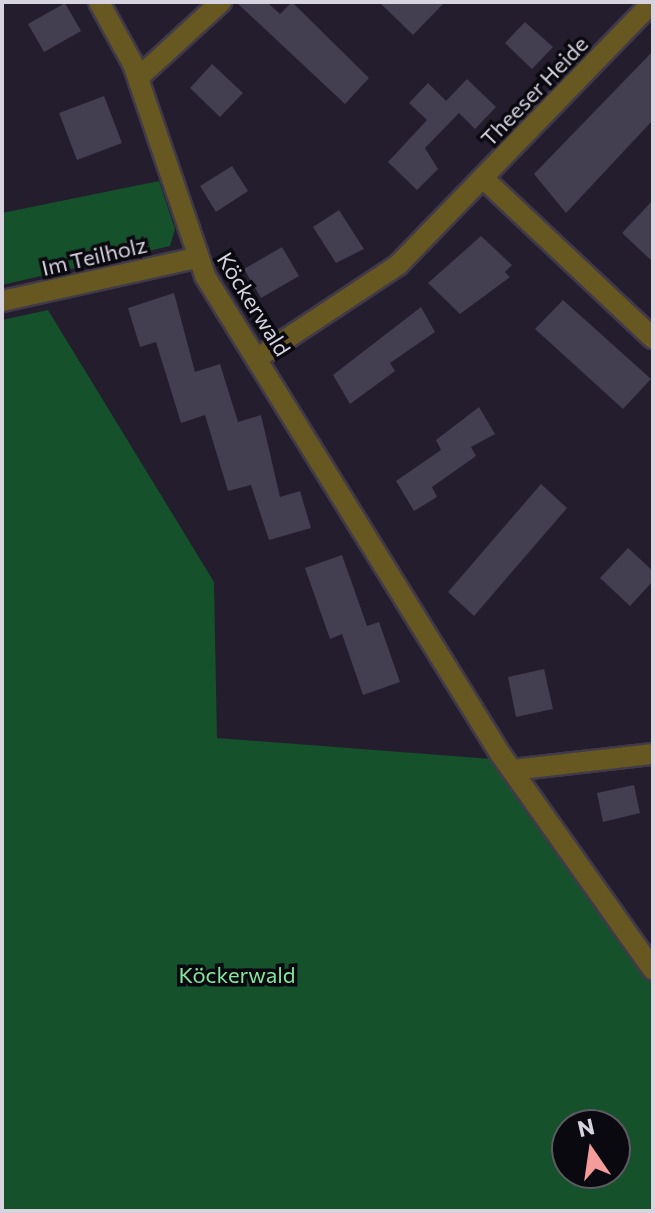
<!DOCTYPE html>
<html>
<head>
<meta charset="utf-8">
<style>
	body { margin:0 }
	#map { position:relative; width:655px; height:1213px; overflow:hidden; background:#231d2e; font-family:Commissioner,sans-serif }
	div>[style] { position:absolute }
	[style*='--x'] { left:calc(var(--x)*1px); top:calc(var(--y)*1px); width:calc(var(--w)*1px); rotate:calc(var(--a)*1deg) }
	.green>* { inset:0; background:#15512a }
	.building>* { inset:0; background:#433e50 }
	.roads { filter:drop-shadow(2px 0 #403a4a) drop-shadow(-2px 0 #403a4a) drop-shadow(0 2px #403a4a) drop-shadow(0 -2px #403a4a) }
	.minor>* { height:20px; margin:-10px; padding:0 10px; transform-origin:10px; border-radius:10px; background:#665820 }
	span { translate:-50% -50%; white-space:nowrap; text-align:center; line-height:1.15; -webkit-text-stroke:7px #0b0910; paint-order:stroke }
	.street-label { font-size:22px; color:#d7d3df }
	.park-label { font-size:22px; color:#82e89f }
	.frame { position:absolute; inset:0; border:4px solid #d7d3df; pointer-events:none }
	.north { position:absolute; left:551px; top:1109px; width:80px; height:80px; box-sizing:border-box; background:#0b0910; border:2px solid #5d5a63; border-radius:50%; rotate:347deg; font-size:22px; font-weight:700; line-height:32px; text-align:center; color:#d7d3df }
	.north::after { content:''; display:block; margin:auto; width:28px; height:36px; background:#f59b9a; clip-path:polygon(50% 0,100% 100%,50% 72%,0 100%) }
</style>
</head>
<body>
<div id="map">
	<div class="green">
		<i style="clip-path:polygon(159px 181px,175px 229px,170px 246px,2px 285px,2px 213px)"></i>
		<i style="clip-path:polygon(evenodd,48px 310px,214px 582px,217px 738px,505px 760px,653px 979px,653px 1211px,2px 1211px,2px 320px,48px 310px,567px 1125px,615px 1125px,615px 1173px,567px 1173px,567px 1125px)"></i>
	</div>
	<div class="building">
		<i style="clip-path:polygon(236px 2px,267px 2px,280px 14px,292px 2px,369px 78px,345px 104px)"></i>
		<i style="clip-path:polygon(379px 2px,445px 2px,413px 35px)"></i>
		<i style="clip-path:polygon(65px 3px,81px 31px,44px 52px,28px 24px)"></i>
		<i style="clip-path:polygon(525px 22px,553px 47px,532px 69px,505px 43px)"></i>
		<i style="clip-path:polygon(653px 51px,653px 120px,566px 213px,534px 174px)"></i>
		<i style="clip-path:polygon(212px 64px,243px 93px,220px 117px,190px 88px)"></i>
		<i style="clip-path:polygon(467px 79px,496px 107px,475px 129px,459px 113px,425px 148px,438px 169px,417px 190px,388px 162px,427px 120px,409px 103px,428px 83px,446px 101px)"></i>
		<i style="clip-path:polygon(104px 96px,122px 143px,77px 160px,59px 113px)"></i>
		<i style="clip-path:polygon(232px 166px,248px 191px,216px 212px,200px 186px)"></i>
		<i style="clip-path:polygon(653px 200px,653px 262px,622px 233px)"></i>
		<i style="clip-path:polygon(339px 210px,364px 249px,336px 263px,313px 227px)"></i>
		<i style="clip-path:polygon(481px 236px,512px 265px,505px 272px,510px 277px,460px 314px,428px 283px)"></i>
		<i style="clip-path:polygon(282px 247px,299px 276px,261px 298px,244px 269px)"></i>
		<i style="clip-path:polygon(174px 293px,195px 372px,220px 364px,238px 422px,261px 415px,280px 497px,300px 491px,311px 528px,269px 540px,251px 485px,228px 491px,205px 415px,181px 423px,156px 342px,140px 347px,128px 308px)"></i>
		<i style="clip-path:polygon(563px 300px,651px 379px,623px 409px,535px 329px)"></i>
		<i style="clip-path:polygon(421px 307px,435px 332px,390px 363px,395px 371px,350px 404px,333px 375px)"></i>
		<i style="clip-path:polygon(479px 407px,495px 434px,471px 447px,476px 456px,432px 487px,437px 497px,414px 511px,396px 481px,441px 450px,436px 440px)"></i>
		<i style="clip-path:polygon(541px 484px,567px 508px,474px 616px,448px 592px)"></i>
		<i style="clip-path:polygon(628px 548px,653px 571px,653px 581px,630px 606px,600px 578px)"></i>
		<i style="clip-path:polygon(342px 555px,367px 626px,379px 622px,400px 682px,363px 695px,342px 634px,330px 639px,305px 568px)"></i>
		<i style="clip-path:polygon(544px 669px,553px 709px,516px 717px,508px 677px)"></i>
		<i style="clip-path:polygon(634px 785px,640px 813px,603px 822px,597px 793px)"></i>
	</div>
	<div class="roads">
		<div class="minor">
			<i style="--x:99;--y:2;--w:71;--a:61.3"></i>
			<i style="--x:133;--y:64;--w:224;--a:71.2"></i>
			<i style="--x:205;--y:276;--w:563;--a:58.29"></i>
			<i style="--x:501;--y:755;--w:263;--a:54.7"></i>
			<i style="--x:138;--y:78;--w:113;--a:-42.5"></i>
			<i style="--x:484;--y:179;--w:232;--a:43.3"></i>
			<i style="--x:2;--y:301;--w:199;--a:-12.5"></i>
			<i style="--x:259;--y:357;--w:167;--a:-33.5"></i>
			<i style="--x:398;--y:265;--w:366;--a:-45.9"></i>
			<i style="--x:512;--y:770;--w:142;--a:-6.5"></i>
		</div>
	</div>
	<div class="street-label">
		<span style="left:534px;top:91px;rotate:-46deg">Theeser Heide</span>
		<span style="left:94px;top:256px;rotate:-13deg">Im Teilholz</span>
		<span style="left:254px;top:304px;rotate:58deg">Köckerwald</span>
	</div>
	<div class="park-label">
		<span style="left:237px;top:975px">Köckerwald</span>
	</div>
	<div class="frame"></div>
	<div class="north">N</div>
</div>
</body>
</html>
